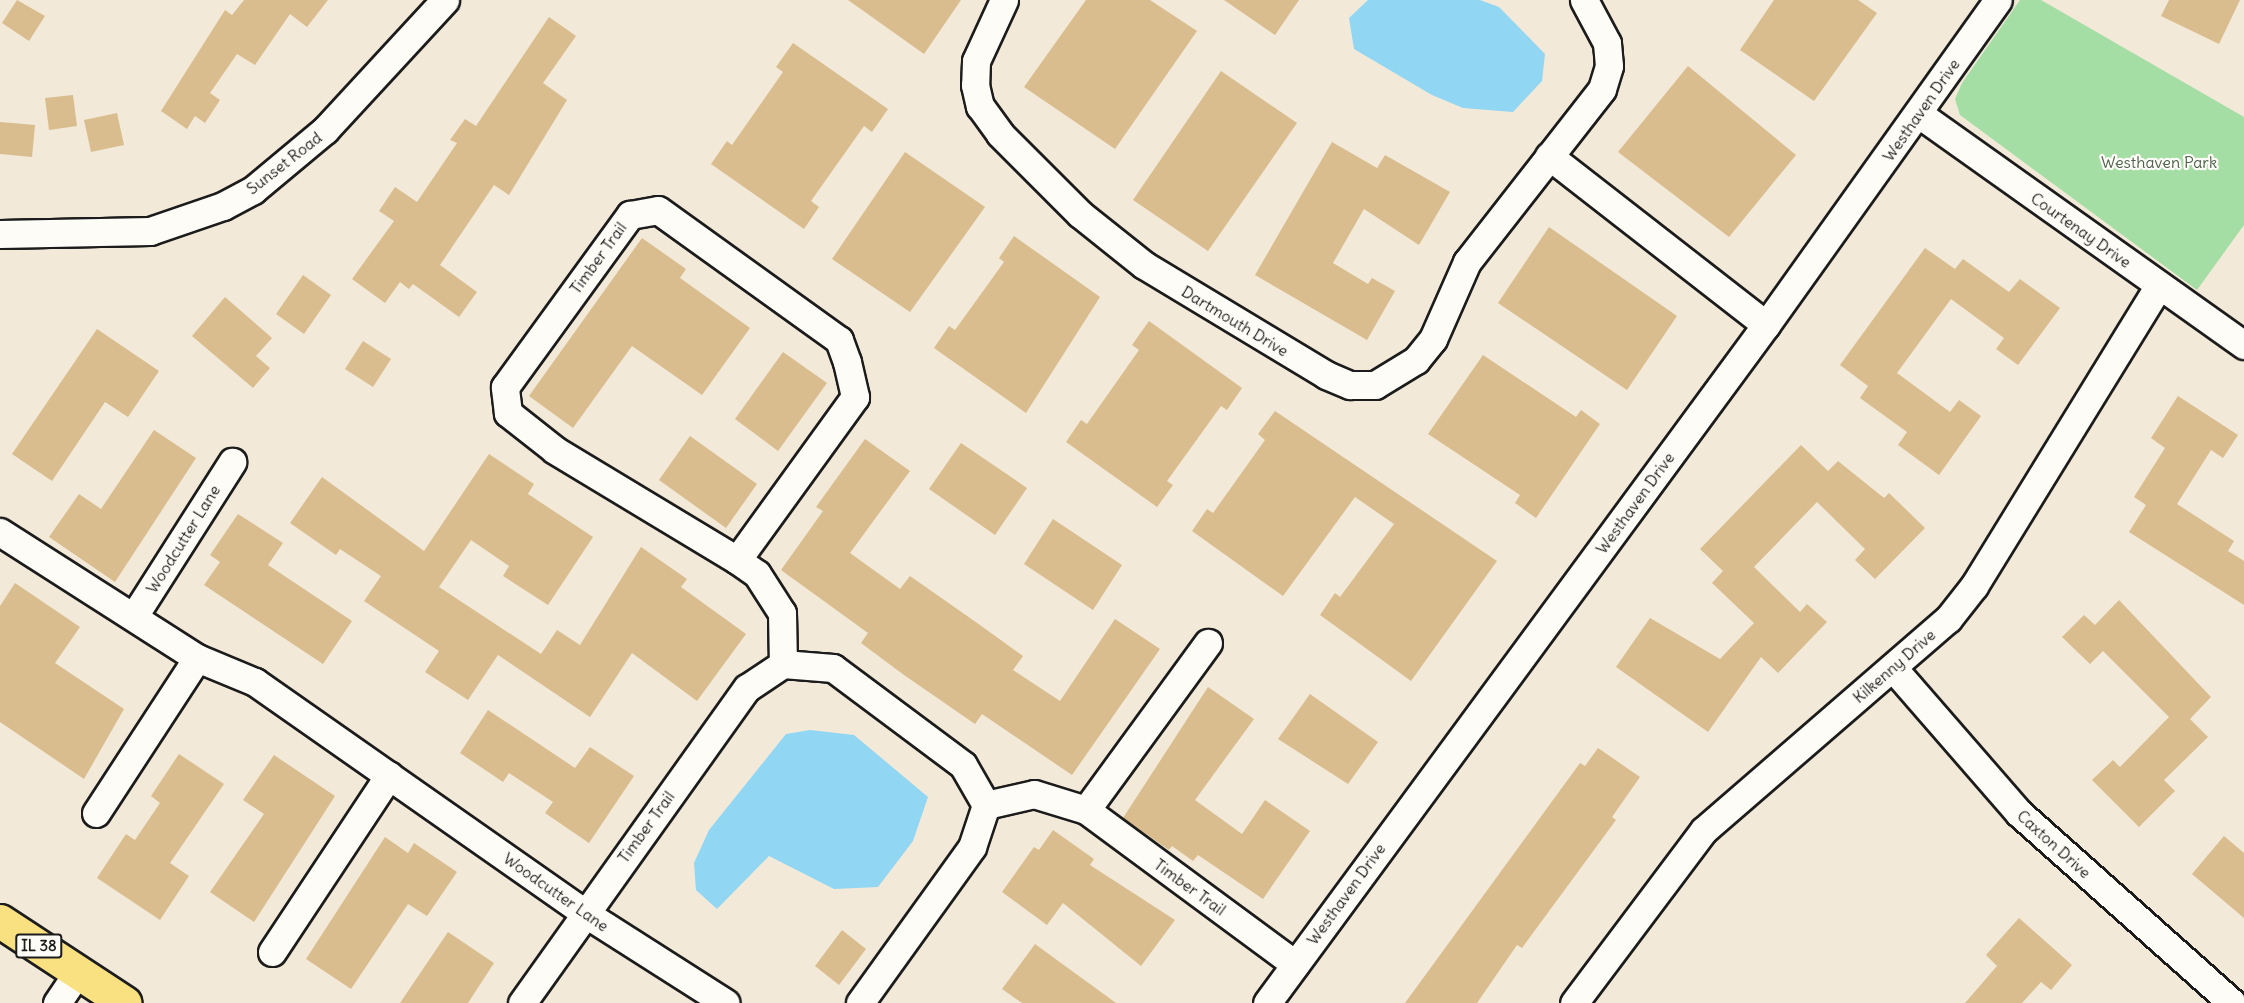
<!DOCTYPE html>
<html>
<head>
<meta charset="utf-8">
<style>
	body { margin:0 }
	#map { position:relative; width:2244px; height:1003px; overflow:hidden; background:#f2e9d8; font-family:Delius,sans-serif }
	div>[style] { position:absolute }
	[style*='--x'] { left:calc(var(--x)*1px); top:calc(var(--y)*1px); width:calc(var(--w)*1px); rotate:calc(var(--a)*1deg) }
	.green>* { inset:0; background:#a4dea4 }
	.water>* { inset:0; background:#91d6f3 }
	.building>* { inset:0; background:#d9bd8e }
	.roads { filter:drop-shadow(2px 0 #1c1c1c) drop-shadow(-2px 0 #1c1c1c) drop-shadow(0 2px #1c1c1c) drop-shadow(0 -2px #1c1c1c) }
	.minor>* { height:27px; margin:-13.5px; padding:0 13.5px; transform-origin:13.5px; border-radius:13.5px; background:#fdfcf7 }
	.major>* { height:33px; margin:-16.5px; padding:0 16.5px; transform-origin:16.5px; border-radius:16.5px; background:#f9e181 }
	span { translate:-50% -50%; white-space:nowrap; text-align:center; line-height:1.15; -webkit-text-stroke:4.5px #fdfcf7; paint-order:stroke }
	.shield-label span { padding:2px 4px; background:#fdfcf7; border:2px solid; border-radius:4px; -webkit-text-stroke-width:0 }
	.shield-label { font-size:15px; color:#1c1c1c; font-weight:700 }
	.street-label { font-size:16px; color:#1c1c1c }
	.park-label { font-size:16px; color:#4c604c }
</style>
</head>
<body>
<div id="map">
	<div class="green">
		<i style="clip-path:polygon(2020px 0,2041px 0,2244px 117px,2244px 225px,2197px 290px,1960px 115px,1955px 99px,1962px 83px)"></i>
	</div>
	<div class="water">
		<i style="clip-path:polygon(1368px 0,1480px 0,1499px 7px,1545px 54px,1542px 81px,1513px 112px,1463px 108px,1432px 95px,1354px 49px,1349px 18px)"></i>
		<i style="clip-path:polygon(810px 730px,854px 735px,928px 797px,913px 841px,878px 887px,834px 889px,769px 856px,717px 909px,696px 890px,694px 863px,709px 830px,786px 734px)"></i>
	</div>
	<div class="building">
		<i style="clip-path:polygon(17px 0,45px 16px,29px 41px,2px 23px)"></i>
		<i style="clip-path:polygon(244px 0,328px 0,307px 27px,290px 14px,255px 65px,237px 54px,210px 93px,220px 100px,205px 123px,195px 116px,187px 129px,161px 111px,225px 10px,232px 15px)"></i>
		<i style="clip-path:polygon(848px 0,961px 0,924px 54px)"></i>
		<i style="clip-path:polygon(1086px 0,1150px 0,1197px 31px,1115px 149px,1024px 87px)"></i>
		<i style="clip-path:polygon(1224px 0,1299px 0,1275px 35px)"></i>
		<i style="clip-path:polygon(1774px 0,1858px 0,1877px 13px,1814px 101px,1740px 50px)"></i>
		<i style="clip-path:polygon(2169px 0,2240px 0,2219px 44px,2161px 16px)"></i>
		<i style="clip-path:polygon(549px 17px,576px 36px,543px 83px,567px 100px,509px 195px,494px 185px,440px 265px,477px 292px,459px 317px,413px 284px,409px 289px,400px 282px,385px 303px,352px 279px,394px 221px,379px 211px,395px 187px,417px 202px,457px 143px,450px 140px,465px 119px,476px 126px)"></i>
		<i style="clip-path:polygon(793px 43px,888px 109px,872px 132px,864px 126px,811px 201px,819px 207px,804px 229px,711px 164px,727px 141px,732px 145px,783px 72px,776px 67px)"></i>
		<i style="clip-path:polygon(1688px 66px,1796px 155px,1729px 237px,1618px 152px)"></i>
		<i style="clip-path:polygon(1221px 71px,1297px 123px,1208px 251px,1133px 200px)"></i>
		<i style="clip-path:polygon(73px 95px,77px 126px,49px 130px,45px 98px)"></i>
		<i style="clip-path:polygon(117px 113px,124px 145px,91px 152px,84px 120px)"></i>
		<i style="clip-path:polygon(0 122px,35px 125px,32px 157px,0 154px)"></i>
		<i style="clip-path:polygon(1332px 142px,1377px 168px,1385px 155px,1450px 192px,1419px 245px,1364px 209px,1333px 263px,1368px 284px,1372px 278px,1395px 291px,1367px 340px,1255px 275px)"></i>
		<i style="clip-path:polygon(905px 152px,985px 207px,910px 312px,832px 259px)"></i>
		<i style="clip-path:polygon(1549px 227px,1677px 316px,1627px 390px,1498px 303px)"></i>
		<i style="clip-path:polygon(1014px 236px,1100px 297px,1026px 413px,934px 348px,949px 326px,955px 330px,1004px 262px,999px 258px)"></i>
		<i style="clip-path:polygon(642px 238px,686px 269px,680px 278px,750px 328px,702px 395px,632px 346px,573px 428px,529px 396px)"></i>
		<i style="clip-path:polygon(1925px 248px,1955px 269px,1963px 259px,2009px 292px,2020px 279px,2060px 308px,2018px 365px,1996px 349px,2004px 338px,1951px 299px,1897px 373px,1950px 412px,1959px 400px,1981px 416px,1939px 475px,1898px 445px,1907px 432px,1860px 398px,1868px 386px,1840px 365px)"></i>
		<i style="clip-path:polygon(303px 275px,331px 295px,304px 334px,276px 314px)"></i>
		<i style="clip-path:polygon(225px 297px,272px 338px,256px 356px,270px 368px,253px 388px,192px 336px)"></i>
		<i style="clip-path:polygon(1149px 321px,1242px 388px,1227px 410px,1221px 406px,1167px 481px,1173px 485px,1157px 507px,1066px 442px,1081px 420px,1087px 424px,1139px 350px,1132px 345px)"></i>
		<i style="clip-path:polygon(97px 329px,159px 371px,128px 417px,105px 402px,52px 481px,12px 454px)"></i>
		<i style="clip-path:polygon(363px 341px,391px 359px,373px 387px,345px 369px)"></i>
		<i style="clip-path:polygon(783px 352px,827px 383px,778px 451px,735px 419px)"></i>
		<i style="clip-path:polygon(1483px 355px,1576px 417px,1581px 410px,1600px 424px,1536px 518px,1515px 503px,1520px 495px,1428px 434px)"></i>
		<i style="clip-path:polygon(2178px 396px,2238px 435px,2223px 458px,2211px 450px,2177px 504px,2234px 541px,2228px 551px,2244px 561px,2244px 605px,2129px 532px,2146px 505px,2134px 497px,2165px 448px,2151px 438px)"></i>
		<i style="clip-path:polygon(1275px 411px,1497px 561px,1411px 681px,1320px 615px,1335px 593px,1340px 597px,1394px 524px,1355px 497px,1283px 596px,1192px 531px,1207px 509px,1213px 513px,1265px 440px,1258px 434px)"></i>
		<i style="clip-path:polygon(154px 430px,196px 458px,115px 582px,49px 537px,79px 494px,101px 509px)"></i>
		<i style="clip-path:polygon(690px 436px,757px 484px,726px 528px,659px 480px)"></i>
		<i style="clip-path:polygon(865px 439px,910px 471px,850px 553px,900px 589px,910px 576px,980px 625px,1023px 656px,1013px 670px,1060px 701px,1115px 619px,1160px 649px,1072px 775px,982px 714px,975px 724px,904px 675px,861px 643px,868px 633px,781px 570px,823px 511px,816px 507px)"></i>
		<i style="clip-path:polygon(961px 443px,1027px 488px,995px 535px,929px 489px)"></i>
		<i style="clip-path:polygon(1801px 445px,1828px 471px,1838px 461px,1884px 498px,1889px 493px,1925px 528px,1875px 579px,1855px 560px,1865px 549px,1817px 502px,1754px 567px,1800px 612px,1807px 604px,1827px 622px,1778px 673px,1761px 657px,1708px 732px,1616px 667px,1650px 618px,1720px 659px,1754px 623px,1712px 583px,1723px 571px,1700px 549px)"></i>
		<i style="clip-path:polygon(489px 454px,534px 484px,528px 494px,593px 537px,548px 605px,503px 576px,509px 566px,471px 540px,439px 587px,541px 654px,557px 630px,580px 645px,641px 547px,687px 579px,681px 587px,746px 634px,697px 701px,632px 653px,590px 717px,498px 655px,468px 700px,425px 672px,439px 651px,364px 601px,381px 576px,340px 549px,336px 555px,290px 523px,322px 477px,424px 551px)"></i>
		<i style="clip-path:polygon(238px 514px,283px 543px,268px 565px,352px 621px,323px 664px,204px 585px,220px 562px,210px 555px)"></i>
		<i style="clip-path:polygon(1053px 519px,1122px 565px,1093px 610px,1024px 564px)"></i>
		<i style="clip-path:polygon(15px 583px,80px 627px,55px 663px,124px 709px,84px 779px,0 722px,0 606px)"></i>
		<i style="clip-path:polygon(2119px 600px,2211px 697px,2190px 719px,2208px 737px,2164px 780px,2175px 791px,2139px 827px,2092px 780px,2113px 760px,2120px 767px,2169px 717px,2103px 651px,2090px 664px,2062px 637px,2084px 615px,2095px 625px)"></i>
		<i style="clip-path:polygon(1208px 687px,1254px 719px,1195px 800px,1242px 834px,1265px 800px,1310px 831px,1263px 899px,1198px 855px,1193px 861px,1172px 846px,1169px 850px,1123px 818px)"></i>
		<i style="clip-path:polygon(1310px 694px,1378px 742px,1348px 784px,1278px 739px)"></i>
		<i style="clip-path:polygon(488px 710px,575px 768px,590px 747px,634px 776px,589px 843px,545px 813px,553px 802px,509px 773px,503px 782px,460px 753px)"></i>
		<i style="clip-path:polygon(1598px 748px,1640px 777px,1612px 817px,1616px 820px,1522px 948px,1517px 945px,1477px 1003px,1405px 1003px,1580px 763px,1585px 766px)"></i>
		<i style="clip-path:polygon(179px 754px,224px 784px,170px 863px,189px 876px,160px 920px,97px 878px,126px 834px,135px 840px,160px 803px,151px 796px)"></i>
		<i style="clip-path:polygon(274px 755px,335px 796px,254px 922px,210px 892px,264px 814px,243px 800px)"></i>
		<i style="clip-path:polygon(1053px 830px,1094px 859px,1090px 865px,1175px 920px,1141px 966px,1063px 903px,1047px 925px,1002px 892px,1034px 847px,1039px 850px)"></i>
		<i style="clip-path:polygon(2224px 836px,2244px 853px,2244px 918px,2192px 874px)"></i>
		<i style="clip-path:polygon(385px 837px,408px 853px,414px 843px,457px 872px,427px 916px,408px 904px,351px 989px,306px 959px)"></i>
		<i style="clip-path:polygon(2019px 918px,2072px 965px,2051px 990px,2041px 982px,2022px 1003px,1965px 1003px,1997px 966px,1986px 955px)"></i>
		<i style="clip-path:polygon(842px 930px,866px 949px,839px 985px,815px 966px)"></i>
		<i style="clip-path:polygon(448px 932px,494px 963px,468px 1003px,400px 1003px)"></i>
		<i style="clip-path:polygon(1035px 944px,1116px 1003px,1022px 1003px,1002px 989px)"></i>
	</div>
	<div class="roads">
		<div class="minor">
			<i style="--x:1004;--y:0;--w:67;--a:114.7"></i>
			<i style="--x:976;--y:61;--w:24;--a:92"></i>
			<i style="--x:975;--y:85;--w:22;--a:77"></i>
			<i style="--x:980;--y:106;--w:34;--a:54"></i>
			<i style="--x:1000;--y:134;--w:113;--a:45"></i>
			<i style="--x:1080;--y:214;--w:82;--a:38.6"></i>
			<i style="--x:1144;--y:265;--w:213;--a:31.1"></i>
			<i style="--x:1326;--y:375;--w:26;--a:23"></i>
			<i style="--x:1350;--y:385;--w:25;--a:0"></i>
			<i style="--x:1375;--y:385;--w:48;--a:-31.4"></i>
			<i style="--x:1416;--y:360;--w:27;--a:-51"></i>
			<i style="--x:1433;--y:339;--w:84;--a:-66.2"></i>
			<i style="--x:1467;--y:262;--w:219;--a:-52"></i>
			<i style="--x:1602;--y:89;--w:24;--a:-73"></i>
			<i style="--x:1609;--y:66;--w:23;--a:-95"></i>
			<i style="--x:1607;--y:43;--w:49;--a:-118.1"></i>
			<i style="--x:1919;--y:114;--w:399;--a:35.4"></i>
			<i style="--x:1549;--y:156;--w:275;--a:37.9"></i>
			<i style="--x:0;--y:234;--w:150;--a:-1.1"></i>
			<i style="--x:150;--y:231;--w:77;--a:-18.9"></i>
			<i style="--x:223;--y:206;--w:34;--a:-28"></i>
			<i style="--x:253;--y:190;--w:94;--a:-39.8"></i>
			<i style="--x:325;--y:130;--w:177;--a:-47.3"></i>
			<i style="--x:0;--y:532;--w:234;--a:32.6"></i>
			<i style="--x:197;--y:658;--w:63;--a:22.5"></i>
			<i style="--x:255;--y:682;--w:401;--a:35"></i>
			<i style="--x:583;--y:912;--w:169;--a:32.5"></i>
			<i style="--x:737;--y:560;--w:213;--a:-148.9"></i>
			<i style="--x:555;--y:450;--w:60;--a:-141.8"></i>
			<i style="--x:508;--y:413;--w:26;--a:-97"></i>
			<i style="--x:505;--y:387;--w:213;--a:-54"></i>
			<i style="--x:630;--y:215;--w:28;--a:-10"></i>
			<i style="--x:658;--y:210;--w:223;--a:35.7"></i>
			<i style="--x:839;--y:340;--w:23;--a:70"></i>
			<i style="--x:847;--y:362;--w:36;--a:77"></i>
			<i style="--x:855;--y:397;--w:201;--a:125.9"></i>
			<i style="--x:737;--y:560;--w:24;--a:35"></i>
			<i style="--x:757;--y:574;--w:46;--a:57.3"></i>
			<i style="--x:782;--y:613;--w:51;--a:88.9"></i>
			<i style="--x:134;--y:616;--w:183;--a:-57.5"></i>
			<i style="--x:1893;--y:668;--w:192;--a:49"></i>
			<i style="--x:2019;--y:813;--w:285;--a:41.7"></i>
			<i style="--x:986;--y:805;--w:49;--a:-12.9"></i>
			<i style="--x:1034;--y:794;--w:54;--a:17.1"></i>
			<i style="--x:1086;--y:810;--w:207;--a:-53.9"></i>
			<i style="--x:1086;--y:810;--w:260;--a:36.4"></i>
			<i style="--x:96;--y:813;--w:185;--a:-56.9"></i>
			<i style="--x:272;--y:952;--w:212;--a:-56.5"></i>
			<i style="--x:57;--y:1003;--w:37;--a:-56"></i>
			<i style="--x:522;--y:1003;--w:387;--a:-54.5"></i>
			<i style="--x:747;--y:688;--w:43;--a:-33.7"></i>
			<i style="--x:783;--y:664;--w:50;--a:4.6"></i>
			<i style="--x:833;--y:668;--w:162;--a:36.7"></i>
			<i style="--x:963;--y:765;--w:46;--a:60.1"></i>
			<i style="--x:986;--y:805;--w:44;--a:108.4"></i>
			<i style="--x:972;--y:847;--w:192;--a:125.7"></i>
			<i style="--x:1267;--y:1003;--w:842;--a:-53.65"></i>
			<i style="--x:1766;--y:325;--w:399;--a:-54.5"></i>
			<i style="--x:1574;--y:1003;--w:216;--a:-53.1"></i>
			<i style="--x:1704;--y:830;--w:323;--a:-40.9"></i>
			<i style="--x:1948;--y:619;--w:42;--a:-51.8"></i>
			<i style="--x:1974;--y:586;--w:353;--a:-58.4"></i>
		</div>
		<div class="major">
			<i style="--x:0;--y:921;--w:149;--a:33.3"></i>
		</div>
	</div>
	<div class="shield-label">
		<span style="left:39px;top:946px">IL 38</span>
	</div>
	<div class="street-label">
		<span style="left:1921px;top:110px;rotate:-55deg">Westhaven Drive</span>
		<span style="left:284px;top:163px;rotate:-38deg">Sunset Road</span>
		<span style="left:2081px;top:230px;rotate:35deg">Courtenay Drive</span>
		<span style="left:598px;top:258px;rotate:-54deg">Timber Trail</span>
		<span style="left:1235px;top:321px;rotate:31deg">Dartmouth Drive</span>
		<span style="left:1635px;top:503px;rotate:-54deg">Westhaven Drive</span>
		<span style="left:183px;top:539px;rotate:-58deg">Woodcutter Lane</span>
		<span style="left:1894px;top:666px;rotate:-41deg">Kilkenny Drive</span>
		<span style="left:646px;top:827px;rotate:-54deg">Timber Trail</span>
		<span style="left:2054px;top:844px;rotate:42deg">Caxton Drive</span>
		<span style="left:1190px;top:887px;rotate:36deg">Timber Trail</span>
		<span style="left:556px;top:892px;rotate:35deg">Woodcutter Lane</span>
		<span style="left:1346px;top:894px;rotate:-54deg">Westhaven Drive</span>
	</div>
	<div class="park-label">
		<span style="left:2159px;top:162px">Westhaven Park</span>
	</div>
</div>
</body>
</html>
